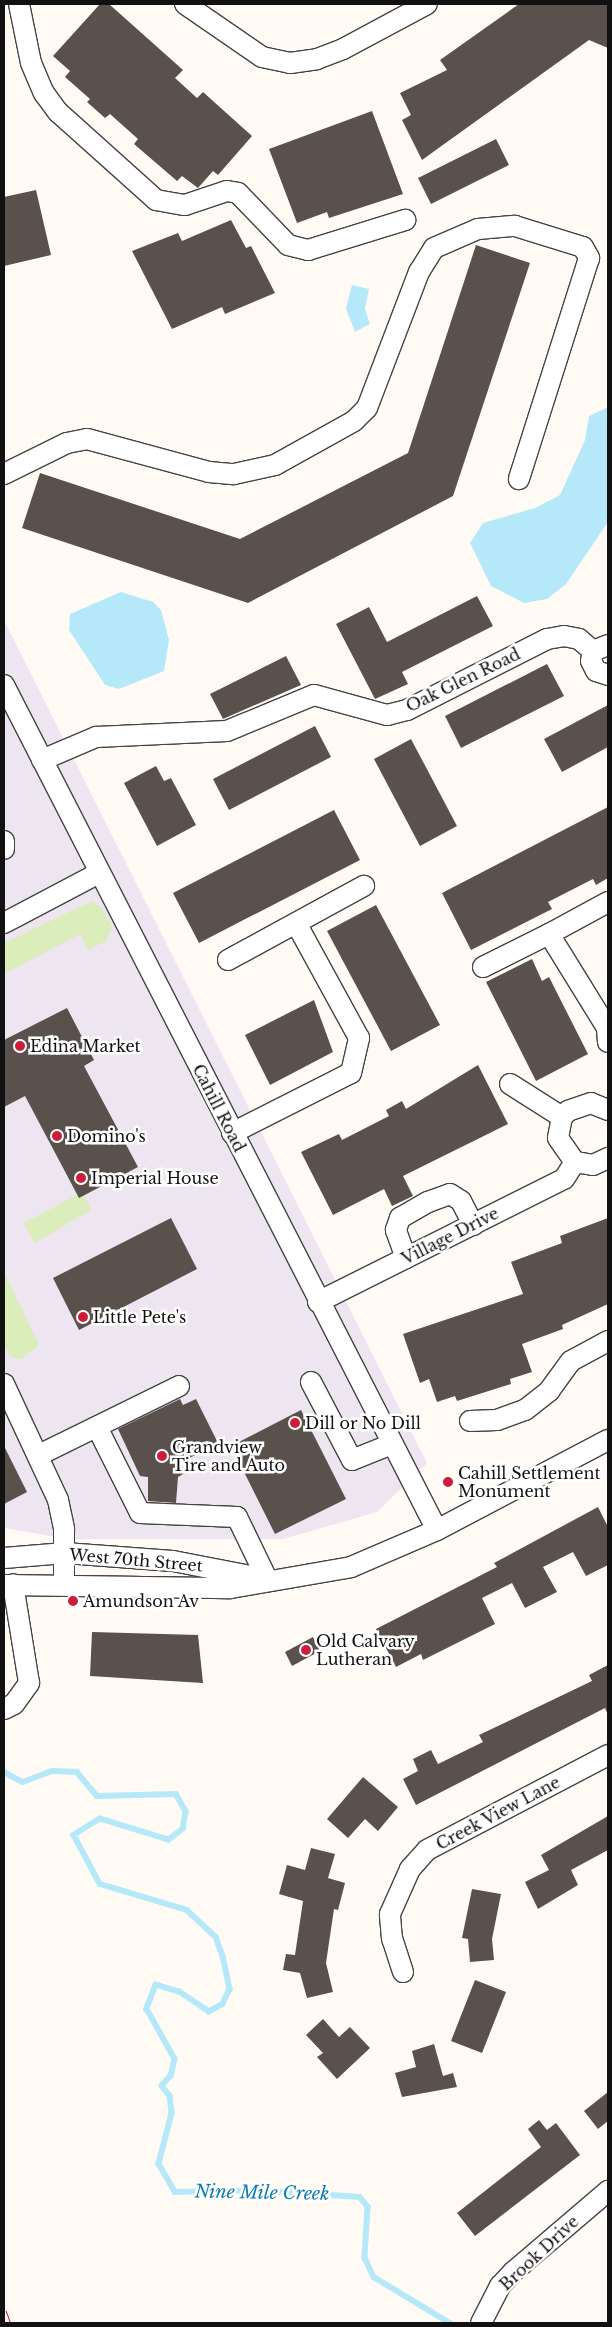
<!DOCTYPE html>
<html>
<head>
<meta charset="utf-8">
<style>
	body { margin:0 }
	#map { position:relative; width:612px; height:2327px; overflow:hidden; background:#fffbf4; font-family:"Libre Baskerville",serif }
	div>[style] { position:absolute }
	[style*='--x'] { left:calc(var(--x)*1px); top:calc(var(--y)*1px); width:calc(var(--w)*1px); rotate:calc(var(--a)*1deg) }
	.industrial>* { inset:0; background:#ede5ef }
	.green>* { inset:0; background:#dbedba }
	.water>* { inset:0; background:#b5e9fa }
	.stream>* { height:5.5px; margin:-2.75px; padding:0 2.75px; transform-origin:2.75px; border-radius:2.75px; background:#b5e9fa }
	.building>* { inset:0; background:#5a504c }
	.roads { filter:drop-shadow(1px 0 #444) drop-shadow(-1px 0 #444) drop-shadow(0 1px #444) drop-shadow(0 -1px #444) }
	.minor>* { height:20px; margin:-10px; padding:0 10px; transform-origin:10px; border-radius:10px; background:#fff }
	.rail>* { height:5.5px; margin-top:-2.75px; transform-origin:0; background:repeating-linear-gradient(90deg,#fff 0 11px,#cc1d3b 0 22px); box-sizing:border-box; border-block:1px solid #cc1d3b }
	.dots>* { width:14px; height:14px; translate:-50% -50%; box-sizing:border-box; border:2px solid #fff; border-radius:50% }
	span { translate:-50% -50%; white-space:nowrap; text-align:center; line-height:1.15; -webkit-text-stroke:5px #fff; paint-order:stroke }
	.street-label { font-size:16px; color:#111 }
	.poi-label { font-size:16px; color:#111 }
	.left { translate:0 -50%; text-align:left }
	.water-label { font-size:18px; color:#0f7cad; font-style:italic }
	.frame { position:absolute; inset:0; border:5px solid #111; pointer-events:none }
</style>
</head>
<body>
<div id="map">
	<div class="industrial">
		<i style="clip-path:polygon(4px 620px,427px 1463px,377px 1512px,283px 1539px,68px 1539px,4px 1528px)"></i>
	</div>
	<div class="green">
		<i style="clip-path:polygon(92px 901px,102px 908px,112px 927px,106px 941px,88px 950px,80px 934px,4px 974px,4px 943px)"></i>
		<i style="clip-path:polygon(77px 1195px,84px 1195px,91px 1210px,34px 1243px,24px 1223px)"></i>
		<i style="clip-path:polygon(4px 1272px,39px 1345px,21px 1359px,10px 1357px,4px 1345px)"></i>
	</div>
	<div class="water">
		<i style="clip-path:polygon(352px 285px,369px 289px,365px 309px,370px 324px,355px 332px,346px 309px)"></i>
		<i style="clip-path:polygon(608px 407px,608px 522px,566px 584px,547px 599px,524px 603px,491px 586px,470px 543px,483px 523px,535px 508px,560px 495px,585px 440px,589px 416px)"></i>
		<i style="clip-path:polygon(121px 592px,153px 602px,161px 610px,169px 640px,164px 671px,119px 689px,105px 685px,69px 630px,70px 614px)"></i>
	</div>
	<div class="stream">
		<i style="--x:4;--y:1772;--w:21;--a:28"></i>
		<i style="--x:23;--y:1782;--w:31;--a:-21"></i>
		<i style="--x:52;--y:1771;--w:25;--a:2"></i>
		<i style="--x:77;--y:1772;--w:31;--a:50"></i>
		<i style="--x:97;--y:1796;--w:79;--a:-1.5"></i>
		<i style="--x:176;--y:1794;--w:20;--a:60"></i>
		<i style="--x:186;--y:1811;--w:18;--a:99"></i>
		<i style="--x:183;--y:1829;--w:18;--a:142"></i>
		<i style="--x:169;--y:1840;--w:72;--a:-163.1"></i>
		<i style="--x:100;--y:1819;--w:31;--a:148"></i>
		<i style="--x:74;--y:1835;--w:55;--a:62"></i>
		<i style="--x:100;--y:1884;--w:91;--a:16.6"></i>
		<i style="--x:187;--y:1910;--w:40;--a:43"></i>
		<i style="--x:216;--y:1937;--w:20;--a:70"></i>
		<i style="--x:223;--y:1956;--w:34;--a:78"></i>
		<i style="--x:230;--y:1989;--w:17;--a:115"></i>
		<i style="--x:223;--y:2004;--w:16;--a:150"></i>
		<i style="--x:209;--y:2012;--w:36;--a:-146"></i>
		<i style="--x:179;--y:1992;--w:24;--a:-163"></i>
		<i style="--x:156;--y:1985;--w:26;--a:111"></i>
		<i style="--x:147;--y:2009;--w:57;--a:60.8"></i>
		<i style="--x:175;--y:2059;--w:17;--a:103"></i>
		<i style="--x:171;--y:2076;--w:13;--a:132"></i>
		<i style="--x:162;--y:2086;--w:13;--a:51"></i>
		<i style="--x:170;--y:2096;--w:17;--a:83"></i>
		<i style="--x:172;--y:2113;--w:53;--a:104.3"></i>
		<i style="--x:159;--y:2164;--w:32;--a:60"></i>
		<i style="--x:175;--y:2192;--w:81;--a:-1.4"></i>
		<i style="--x:256;--y:2190;--w:104;--a:3.9"></i>
		<i style="--x:360;--y:2197;--w:13;--a:51"></i>
		<i style="--x:368;--y:2207;--w:51;--a:93.4"></i>
		<i style="--x:365;--y:2258;--w:21;--a:65"></i>
		<i style="--x:374;--y:2277;--w:89;--a:31.2"></i>
	</div>
	<div class="building">
		<i style="clip-path:polygon(100px 4px,109px 4px,183px 70px,175px 78px,197px 98px,203px 92px,252px 136px,218px 175px,213px 171px,198px 188px,182px 176px,177px 181px,134px 144px,138px 139px,110px 114px,105px 118px,87px 102px,90px 99px,65px 77px,70px 71px,53px 56px)"></i>
		<i style="clip-path:polygon(519px 4px,608px 4px,608px 48px,589px 40px,422px 160px,402px 120px,411px 115px,400px 93px,447px 70px,440px 60px)"></i>
		<i style="clip-path:polygon(372px 111px,403px 194px,329px 218px,327px 212px,297px 223px,269px 149px)"></i>
		<i style="clip-path:polygon(496px 139px,509px 165px,431px 204px,418px 178px)"></i>
		<i style="clip-path:polygon(36px 190px,51px 255px,4px 266px,4px 197px)"></i>
		<i style="clip-path:polygon(231px 220px,246px 248px,251px 246px,275px 293px,225px 314px,222px 307px,172px 329px,132px 251px,178px 233px,182px 241px)"></i>
		<i style="clip-path:polygon(476px 245px,530px 263px,453px 496px,248px 603px,22px 528px,40px 473px,240px 539px,408px 453px)"></i>
		<i style="clip-path:polygon(477px 596px,493px 626px,402px 672px,408px 684px,375px 699px,336px 624px,369px 607px,387px 642px)"></i>
		<i style="clip-path:polygon(286px 656px,301px 685px,223px 719px,210px 694px)"></i>
		<i style="clip-path:polygon(547px 664px,564px 696px,461px 748px,445px 716px)"></i>
		<i style="clip-path:polygon(608px 705px,608px 747px,562px 772px,544px 739px)"></i>
		<i style="clip-path:polygon(315px 726px,331px 757px,229px 810px,213px 779px)"></i>
		<i style="clip-path:polygon(411px 739px,457px 826px,420px 846px,374px 759px)"></i>
		<i style="clip-path:polygon(156px 766px,164px 781px,171px 778px,196px 825px,157px 846px,124px 783px)"></i>
		<i style="clip-path:polygon(608px 807px,608px 878px,596px 885px,593px 879px,548px 902px,552px 909px,471px 950px,442px 893px)"></i>
		<i style="clip-path:polygon(334px 810px,360px 860px,199px 943px,173px 893px)"></i>
		<i style="clip-path:polygon(376px 905px,440px 1025px,391px 1051px,327px 931px)"></i>
		<i style="clip-path:polygon(532px 959px,542px 981px,549px 977px,588px 1054px,536px 1081px,486px 982px)"></i>
		<i style="clip-path:polygon(314px 1000px,333px 1052px,270px 1085px,245px 1035px)"></i>
		<i style="clip-path:polygon(67px 1008px,94px 1060px,84px 1066px,138px 1167px,79px 1198px,25px 1096px,4px 1107px,4px 1040px)"></i>
		<i style="clip-path:polygon(478px 1065px,508px 1124px,403px 1176px,413px 1196px,392px 1206px,384px 1189px,333px 1215px,301px 1152px,339px 1134px,342px 1140px,389px 1116px,386px 1110px,402px 1101px,406px 1109px)"></i>
		<i style="clip-path:polygon(171px 1218px,197px 1269px,79px 1330px,53px 1278px)"></i>
		<i style="clip-path:polygon(608px 1218px,608px 1304px,562px 1325px,563px 1329px,522px 1344px,532px 1372px,510px 1379px,511px 1384px,457px 1401px,455px 1396px,437px 1402px,429px 1379px,420px 1383px,403px 1334px,523px 1294px,511px 1262px,562px 1243px,560px 1236px)"></i>
		<i style="clip-path:polygon(180px 1399px,183px 1405px,196px 1399px,218px 1443px,180px 1463px,185px 1473px,178px 1477px,176px 1503px,148px 1501px,148px 1477px,140px 1476px,118px 1429px)"></i>
		<i style="clip-path:polygon(301px 1410px,346px 1499px,275px 1534px,231px 1446px)"></i>
		<i style="clip-path:polygon(4px 1446px,27px 1492px,4px 1504px)"></i>
		<i style="clip-path:polygon(598px 1507px,608px 1527px,608px 1565px,586px 1576px,573px 1552px,543px 1567px,557px 1592px,525px 1608px,512px 1583px,482px 1598px,495px 1624px,423px 1660px,421px 1654px,396px 1667px,376px 1629px,497px 1567px,494px 1563px)"></i>
		<i style="clip-path:polygon(92px 1632px,198px 1635px,203px 1683px,90px 1676px)"></i>
		<i style="clip-path:polygon(313px 1637px,320px 1651px,292px 1666px,285px 1652px)"></i>
		<i style="clip-path:polygon(608px 1665px,608px 1715px,605px 1708px,416px 1805px,403px 1779px,418px 1771px,413px 1759px,431px 1750px,438px 1764px,483px 1742px,479px 1735px,592px 1681px,589px 1675px)"></i>
		<i style="clip-path:polygon(363px 1777px,398px 1807px,378px 1831px,365px 1819px,348px 1838px,327px 1819px)"></i>
		<i style="clip-path:polygon(608px 1816px,608px 1850px,571px 1870px,578px 1885px,538px 1909px,525px 1882px,549px 1870px,541px 1855px)"></i>
		<i style="clip-path:polygon(311px 1848px,335px 1854px,328px 1878px,345px 1883px,338px 1910px,334px 1909px,326px 1963px,333px 1992px,307px 1998px,300px 1973px,283px 1970px,286px 1954px,295px 1955px,303px 1901px,279px 1894px,287px 1865px,305px 1870px)"></i>
		<i style="clip-path:polygon(472px 1889px,501px 1894px,492px 1939px,494px 1960px,470px 1962px,468px 1939px,462px 1938px)"></i>
		<i style="clip-path:polygon(475px 1980px,506px 1992px,482px 2053px,451px 2041px)"></i>
		<i style="clip-path:polygon(323px 2019px,339px 2037px,350px 2027px,370px 2048px,337px 2079px,317px 2057px,323px 2053px,306px 2035px)"></i>
		<i style="clip-path:polygon(434px 2044px,443px 2076px,453px 2073px,457px 2087px,402px 2097px,395px 2073px,416px 2067px,412px 2051px)"></i>
		<i style="clip-path:polygon(608px 2092px,608px 2121px,598px 2129px,584px 2111px)"></i>
		<i style="clip-path:polygon(539px 2120px,547px 2130px,556px 2123px,580px 2155px,475px 2236px,457px 2213px,541px 2147px,528px 2129px)"></i>
	</div>
	<div class="roads">
		<div class="minor">
			<i style="--x:19;--y:4;--w:60;--a:78.5"></i>
			<i style="--x:31;--y:63;--w:33;--a:67"></i>
			<i style="--x:44;--y:93;--w:24;--a:54"></i>
			<i style="--x:58;--y:112;--w:132;--a:41.9"></i>
			<i style="--x:156;--y:200;--w:29;--a:10"></i>
			<i style="--x:185;--y:205;--w:44;--a:-18.4"></i>
			<i style="--x:227;--y:191;--w:11;--a:10"></i>
			<i style="--x:238;--y:193;--w:72;--a:46.1"></i>
			<i style="--x:288;--y:245;--w:21;--a:14"></i>
			<i style="--x:308;--y:250;--w:102;--a:-17.2"></i>
			<i style="--x:185;--y:4;--w:93;--a:34.5"></i>
			<i style="--x:262;--y:57;--w:29;--a:12"></i>
			<i style="--x:290;--y:63;--w:27;--a:-8"></i>
			<i style="--x:317;--y:59;--w:28;--a:-21"></i>
			<i style="--x:343;--y:49;--w:95;--a:-28.2"></i>
			<i style="--x:4;--y:474;--w:70;--a:-26.2"></i>
			<i style="--x:67;--y:443;--w:20;--a:-11"></i>
			<i style="--x:87;--y:439;--w:126;--a:15.1"></i>
			<i style="--x:209;--y:472;--w:25;--a:5"></i>
			<i style="--x:234;--y:474;--w:42;--a:-12.4"></i>
			<i style="--x:275;--y:465;--w:90;--a:-29.1"></i>
			<i style="--x:354;--y:421;--w:18;--a:-45"></i>
			<i style="--x:367;--y:408;--w:146;--a:-69.1"></i>
			<i style="--x:419;--y:272;--w:28;--a:-58"></i>
			<i style="--x:434;--y:248;--w:48;--a:-23.4"></i>
			<i style="--x:478;--y:229;--w:37;--a:-5"></i>
			<i style="--x:515;--y:226;--w:71;--a:17.2"></i>
			<i style="--x:583;--y:247;--w:13;--a:61"></i>
			<i style="--x:589;--y:258;--w:232;--a:107.6"></i>
			<i style="--x:608;--y:645;--w:16;--a:158"></i>
			<i style="--x:593;--y:651;--w:10;--a:101"></i>
			<i style="--x:591;--y:661;--w:11;--a:63"></i>
			<i style="--x:596;--y:671;--w:13;--a:18"></i>
			<i style="--x:4;--y:685;--w:949;--a:62.87"></i>
			<i style="--x:42;--y:760;--w:59;--a:-23.1"></i>
			<i style="--x:96;--y:737;--w:131;--a:-2.6"></i>
			<i style="--x:227;--y:731;--w:94;--a:-22.5"></i>
			<i style="--x:314;--y:695;--w:76;--a:15.3"></i>
			<i style="--x:387;--y:715;--w:21;--a:-14"></i>
			<i style="--x:407;--y:710;--w:157;--a:-26.9"></i>
			<i style="--x:547;--y:639;--w:17;--a:-10"></i>
			<i style="--x:564;--y:636;--w:15;--a:11"></i>
			<i style="--x:579;--y:639;--w:18;--a:41"></i>
			<i style="--x:4;--y:841;--w:8;--a:90"></i>
			<i style="--x:608;--y:902;--w:67;--a:151.5"></i>
			<i style="--x:549;--y:934;--w:110;--a:58.3"></i>
			<i style="--x:607;--y:1028;--w:14;--a:86"></i>
			<i style="--x:4;--y:923;--w:107;--a:-27.8"></i>
			<i style="--x:228;--y:960;--w:155;--a:-28.6"></i>
			<i style="--x:483;--y:967;--w:74;--a:-26.6"></i>
			<i style="--x:510;--y:1084;--w:62;--a:32.4"></i>
			<i style="--x:608;--y:1110;--w:18;--a:-158"></i>
			<i style="--x:591;--y:1103;--w:24;--a:161"></i>
			<i style="--x:568;--y:1111;--w:8;--a:135"></i>
			<i style="--x:562;--y:1117;--w:21;--a:101"></i>
			<i style="--x:558;--y:1138;--w:29;--a:55"></i>
			<i style="--x:575;--y:1162;--w:18;--a:9"></i>
			<i style="--x:593;--y:1165;--w:17;--a:-25"></i>
			<i style="--x:232;--y:1133;--w:133;--a:-26.8"></i>
			<i style="--x:351;--y:1073;--w:36;--a:-77"></i>
			<i style="--x:359;--y:1038;--w:131;--a:-118.7"></i>
			<i style="--x:406;--y:1258;--w:30;--a:-110"></i>
			<i style="--x:396;--y:1230;--w:13;--a:-72"></i>
			<i style="--x:400;--y:1218;--w:32;--a:-30"></i>
			<i style="--x:428;--y:1202;--w:23;--a:-20"></i>
			<i style="--x:450;--y:1194;--w:13;--a:32"></i>
			<i style="--x:461;--y:1201;--w:27;--a:63"></i>
			<i style="--x:318;--y:1302;--w:275;--a:-26.6"></i>
			<i style="--x:564;--y:1179;--w:20;--a:-57"></i>
			<i style="--x:311;--y:1382;--w:88;--a:62.3"></i>
			<i style="--x:352;--y:1460;--w:43;--a:-21.8"></i>
			<i style="--x:4;--y:1384;--w:128;--a:65"></i>
			<i style="--x:58;--y:1500;--w:30;--a:78"></i>
			<i style="--x:64;--y:1529;--w:55;--a:90"></i>
			<i style="--x:470;--y:1421;--w:27;--a:-2"></i>
			<i style="--x:497;--y:1420;--w:30;--a:-20"></i>
			<i style="--x:525;--y:1410;--w:31;--a:-38"></i>
			<i style="--x:549;--y:1391;--w:37;--a:-54"></i>
			<i style="--x:571;--y:1361;--w:42;--a:-28.4"></i>
			<i style="--x:97;--y:1427;--w:96;--a:63.4"></i>
			<i style="--x:140;--y:1513;--w:97;--a:2.4"></i>
			<i style="--x:237;--y:1517;--w:69;--a:64.2"></i>
			<i style="--x:39;--y:1455;--w:156;--a:-26.2"></i>
			<i style="--x:4;--y:1558;--w:61;--a:-4.7"></i>
			<i style="--x:65;--y:1553;--w:108;--a:4.2"></i>
			<i style="--x:173;--y:1561;--w:95;--a:11"></i>
			<i style="--x:4;--y:1585;--w:227;--a:0.8"></i>
			<i style="--x:231;--y:1588;--w:122;--a:-9.9"></i>
			<i style="--x:351;--y:1567;--w:94;--a:-23.3"></i>
			<i style="--x:437;--y:1530;--w:193;--a:-27.8"></i>
			<i style="--x:4;--y:1709;--w:11;--a:-27"></i>
			<i style="--x:14;--y:1704;--w:26;--a:-54"></i>
			<i style="--x:29;--y:1683;--w:100;--a:-99.2"></i>
			<i style="--x:403;--y:1972;--w:35;--a:-108"></i>
			<i style="--x:392;--y:1939;--w:25;--a:-95"></i>
			<i style="--x:390;--y:1914;--w:49;--a:-66"></i>
			<i style="--x:410;--y:1869;--w:25;--a:-48"></i>
			<i style="--x:427;--y:1850;--w:204;--a:-27.7"></i>
			<i style="--x:481;--y:2323;--w:42;--a:-62.8"></i>
			<i style="--x:500;--y:2286;--w:19;--a:-47"></i>
			<i style="--x:513;--y:2272;--w:125;--a:-40.5"></i>
		</div>
	</div>
	<div class="rail">
		<i style="--x:4;--y:2312;--w:12;--a:70"></i>
	</div>
	<div class="dots">
		<i style="left:20px;top:1046px;background:#cc1d3b"></i>
		<i style="left:57px;top:1136px;background:#cc1d3b"></i>
		<i style="left:81px;top:1178px;background:#cc1d3b"></i>
		<i style="left:83px;top:1317px;background:#cc1d3b"></i>
		<i style="left:295px;top:1423px;background:#cc1d3b"></i>
		<i style="left:162px;top:1456px;background:#cc1d3b"></i>
		<i style="left:448px;top:1482px;background:#cc1d3b"></i>
		<i style="left:73px;top:1601px;background:#cc1d3b"></i>
		<i style="left:306px;top:1650px;background:#cc1d3b"></i>
	</div>
	<div class="street-label">
		<span style="left:463px;top:680px;rotate:-26deg">Oak Glen Road</span>
		<span style="left:219px;top:1108px;rotate:63deg">Cahill Road</span>
		<span style="left:450px;top:1236px;rotate:-27deg">Village Drive</span>
		<span style="left:136px;top:1560px;rotate:5deg">West 70th Street</span>
		<span style="left:498px;top:1813px;rotate:-28deg">Creek View Lane</span>
		<span style="left:539px;top:2253px;rotate:-43deg">Brook Drive</span>
	</div>
	<div class="poi-label">
		<span class="left" style="left:30px;top:1046px">Edina Market</span>
		<span class="left" style="left:67px;top:1136px">Domino's</span>
		<span class="left" style="left:91px;top:1178px">Imperial House</span>
		<span class="left" style="left:93px;top:1317px">Little Pete's</span>
		<span class="left" style="left:305px;top:1423px">Dill or No Dill</span>
		<span class="left" style="left:172px;top:1456px">Grandview<br>Tire and Auto</span>
		<span class="left" style="left:458px;top:1482px">Cahill Settlement<br>Monument</span>
		<span class="left" style="left:83px;top:1601px">Amundson Av</span>
		<span class="left" style="left:316px;top:1650px">Old Calvary<br>Lutheran</span>
	</div>
	<div class="water-label">
		<span style="left:262px;top:2193px;rotate:1deg">Nine Mile Creek</span>
	</div>
	<div class="frame"></div>
</div>
</body>
</html>
